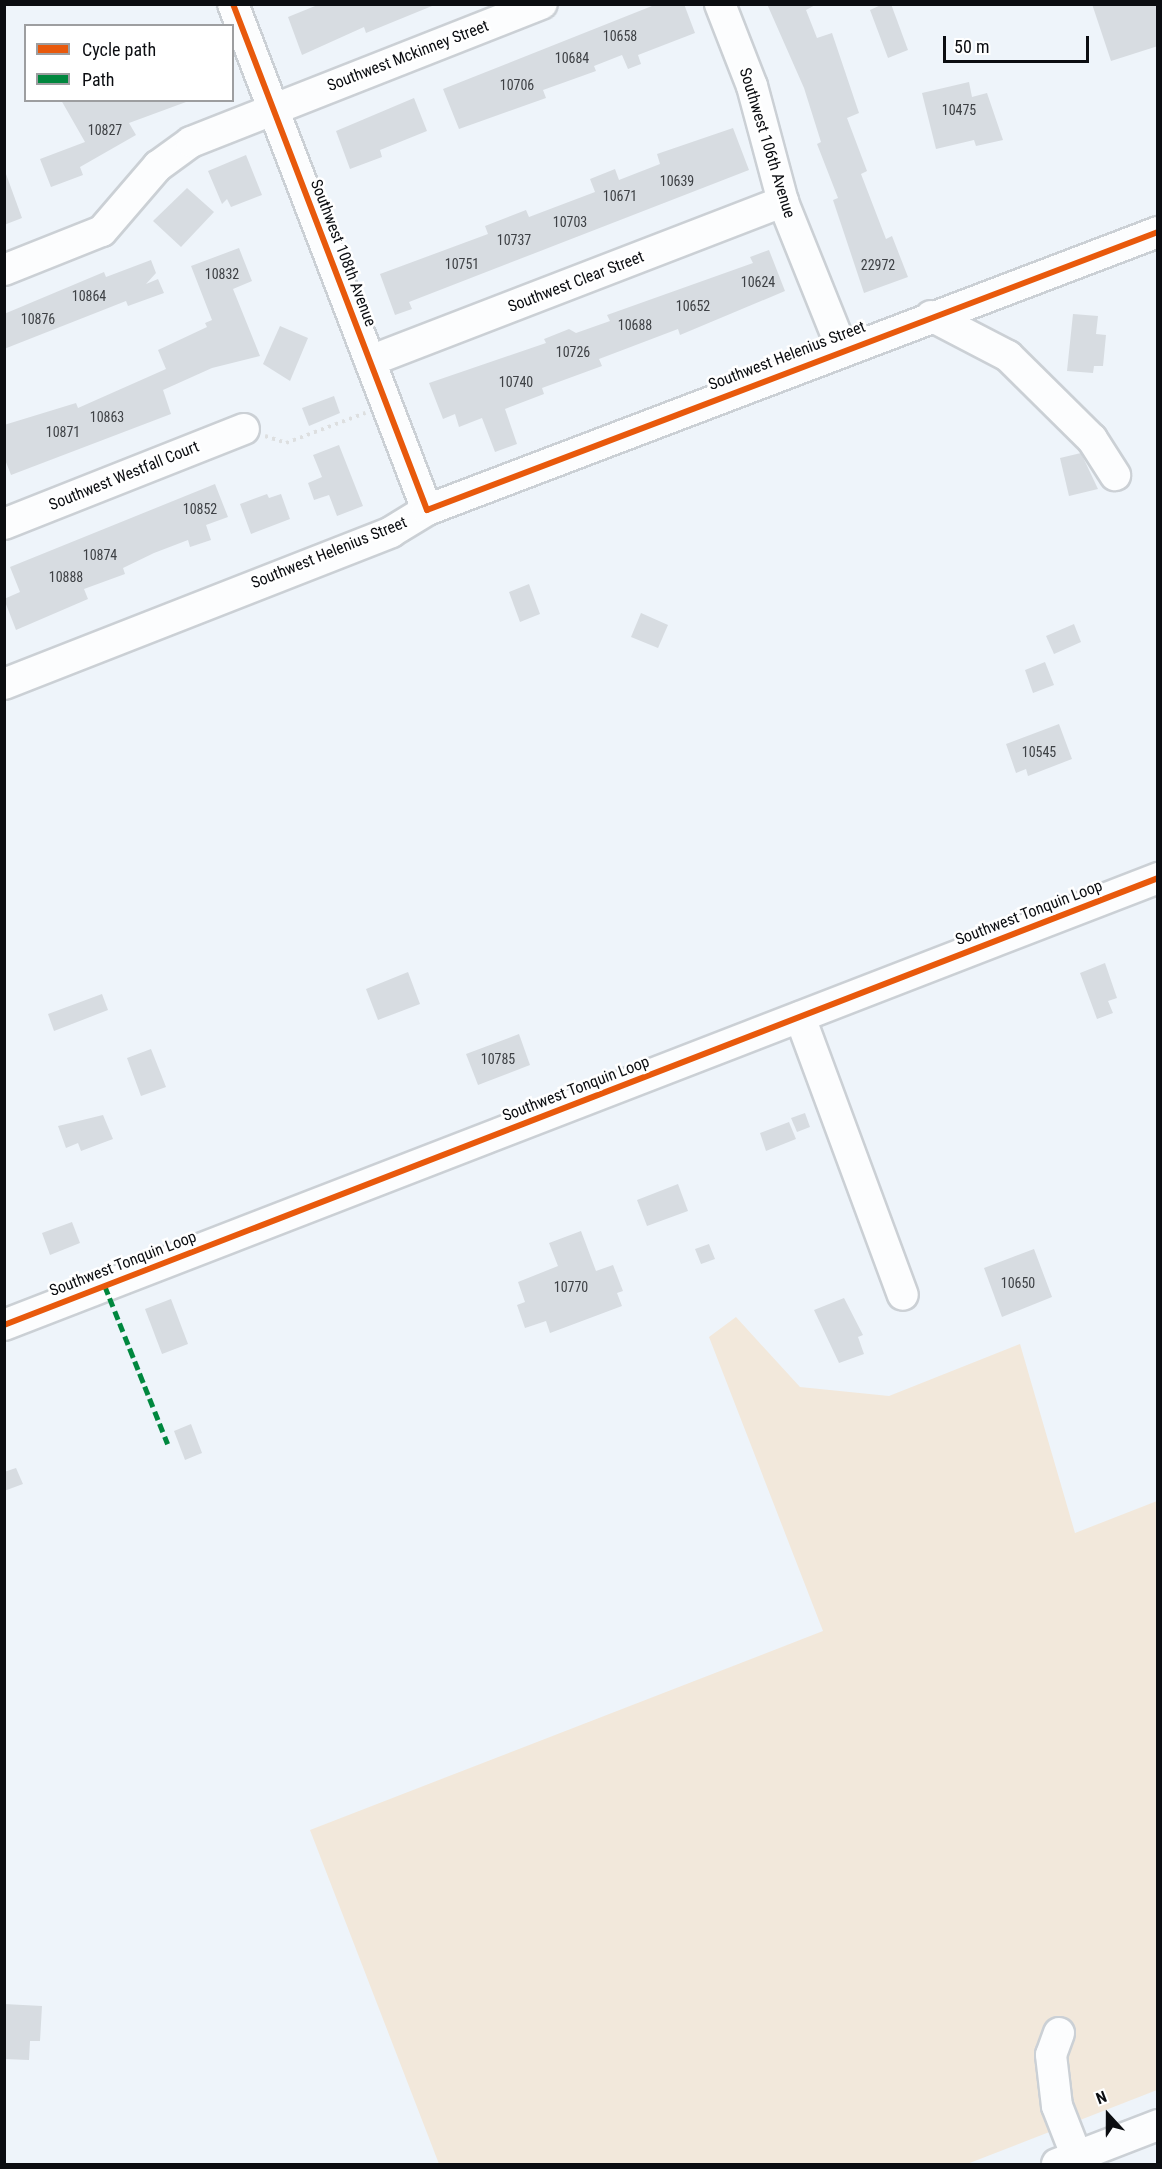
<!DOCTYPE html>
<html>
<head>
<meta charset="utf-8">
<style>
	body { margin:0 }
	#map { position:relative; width:1162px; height:2169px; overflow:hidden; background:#eef4fa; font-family:"Roboto Condensed",sans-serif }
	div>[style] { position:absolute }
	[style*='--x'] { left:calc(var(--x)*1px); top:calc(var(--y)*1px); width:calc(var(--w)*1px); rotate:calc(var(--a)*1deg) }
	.green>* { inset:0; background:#f2e8db }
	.building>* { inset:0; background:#d7dce1 }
	.path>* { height:4px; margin-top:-2px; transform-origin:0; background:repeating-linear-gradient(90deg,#dddfe0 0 3px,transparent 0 7.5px) }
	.roads { filter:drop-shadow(2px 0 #cbd0d5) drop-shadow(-2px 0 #cbd0d5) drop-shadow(0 2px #cbd0d5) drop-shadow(0 -2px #cbd0d5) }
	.minor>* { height:30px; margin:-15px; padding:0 15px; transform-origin:15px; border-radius:15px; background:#fcfdfe }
	.quiet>* { height:4.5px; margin-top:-2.25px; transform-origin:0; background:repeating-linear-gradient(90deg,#00873e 0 9px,transparent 0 13.5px) }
	.cycleway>* { height:6px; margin:-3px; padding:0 3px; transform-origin:3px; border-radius:3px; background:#e8590c }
	span { translate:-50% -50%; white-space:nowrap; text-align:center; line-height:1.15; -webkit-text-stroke:5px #fff; paint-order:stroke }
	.number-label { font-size:14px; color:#3e4145 }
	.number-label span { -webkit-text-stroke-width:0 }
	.street-label { font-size:16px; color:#0b0d11 }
	.frame { position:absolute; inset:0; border:6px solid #0b0d11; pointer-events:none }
	.legend { position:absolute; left:24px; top:24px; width:210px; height:78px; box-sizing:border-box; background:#fff; border:2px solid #9d9ea0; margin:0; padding:8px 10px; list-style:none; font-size:18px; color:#0b0d11 }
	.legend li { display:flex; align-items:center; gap:12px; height:30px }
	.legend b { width:30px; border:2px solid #9d9ea0 }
	.north { position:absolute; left:1078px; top:2085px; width:60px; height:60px; -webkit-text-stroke:4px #fff; paint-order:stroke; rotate:339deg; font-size:16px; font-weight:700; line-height:24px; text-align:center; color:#0b0d11 }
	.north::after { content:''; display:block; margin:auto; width:21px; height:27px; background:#0b0d11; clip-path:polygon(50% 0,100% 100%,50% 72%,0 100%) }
	.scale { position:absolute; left:943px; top:36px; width:146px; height:27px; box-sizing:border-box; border:3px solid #0b0d11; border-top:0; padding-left:8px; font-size:18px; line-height:21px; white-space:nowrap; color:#0b0d11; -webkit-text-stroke:4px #fff; paint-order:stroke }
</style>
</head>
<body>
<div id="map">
	<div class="green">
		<i style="clip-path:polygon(736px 1317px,800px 1387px,889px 1396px,1020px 1344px,1075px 1533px,1157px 1501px,1157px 2090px,967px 2164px,439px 2164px,310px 1830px,823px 1631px,709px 1337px)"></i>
	</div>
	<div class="building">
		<i style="clip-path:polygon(320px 4px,432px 4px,432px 6px,366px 33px,364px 27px,302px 55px,288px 17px)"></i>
		<i style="clip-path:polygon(657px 4px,684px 4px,695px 33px,638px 55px,641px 64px,628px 69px,622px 55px,594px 66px,596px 71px,543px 90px,546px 98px,459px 129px,443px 89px)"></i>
		<i style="clip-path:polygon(767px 4px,817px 4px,806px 10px,817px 38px,832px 33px,859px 113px,847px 118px,867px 171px,861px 174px,886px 239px,892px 236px,908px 277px,864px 293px,833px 200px,838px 198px,817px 144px,821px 142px,804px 88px)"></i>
		<i style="clip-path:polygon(883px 4px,891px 4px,908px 50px,888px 58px,870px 10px)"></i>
		<i style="clip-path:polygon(1092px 4px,1158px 4px,1158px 46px,1111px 61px)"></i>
		<i style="clip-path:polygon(969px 82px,972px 97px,987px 93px,1003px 140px,976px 146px,974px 140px,936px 149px,922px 93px)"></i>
		<i style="clip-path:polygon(414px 98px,427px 131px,380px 150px,382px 157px,350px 169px,336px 131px)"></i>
		<i style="clip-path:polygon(61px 100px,185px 100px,186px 102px,129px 123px,136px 135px,80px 167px,83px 175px,51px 187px,40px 159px,85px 142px)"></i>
		<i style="clip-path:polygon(733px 128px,749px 170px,409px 302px,412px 309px,395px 315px,380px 274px,488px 234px,485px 226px,526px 210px,529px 217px,595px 192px,590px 179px,615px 169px,619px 180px,660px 164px,657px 154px)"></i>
		<i style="clip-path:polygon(246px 155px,262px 195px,231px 207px,227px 199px,222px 204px,208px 171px)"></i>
		<i style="clip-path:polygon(6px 174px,22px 218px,4px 225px,4px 175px)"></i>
		<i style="clip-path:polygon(187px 188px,214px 212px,181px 247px,153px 221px)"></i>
		<i style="clip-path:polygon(239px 248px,252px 281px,233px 289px,260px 356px,212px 368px,163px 390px,171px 414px,11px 475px,4px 457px,4px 425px,76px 403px,78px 408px,166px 369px,158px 350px,207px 327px,205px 323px,212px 320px,191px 266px)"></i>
		<i style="clip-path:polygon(769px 250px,785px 291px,680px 335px,678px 329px,599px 359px,602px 366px,542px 388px,544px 394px,505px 409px,517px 444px,495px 452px,482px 418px,459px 427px,455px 414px,443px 419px,429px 383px,546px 343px,544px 339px,569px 329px,576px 333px,610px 321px,607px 315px,753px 263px,750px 257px)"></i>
		<i style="clip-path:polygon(151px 260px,156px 273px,146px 284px,158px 279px,164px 293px,128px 306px,126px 301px,4px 349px,4px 314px,104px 272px,106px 277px)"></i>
		<i style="clip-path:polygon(1073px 314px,1098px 316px,1096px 334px,1106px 335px,1103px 366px,1094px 366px,1093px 373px,1067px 371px)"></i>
		<i style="clip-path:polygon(280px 326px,308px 338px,290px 381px,263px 364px)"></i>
		<i style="clip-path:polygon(334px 396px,340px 413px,309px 426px,302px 408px)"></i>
		<i style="clip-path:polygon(339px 445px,363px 506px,337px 516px,329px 495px,314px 500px,308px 483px,322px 477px,313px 455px)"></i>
		<i style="clip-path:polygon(1081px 453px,1098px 489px,1069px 496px,1060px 458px)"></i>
		<i style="clip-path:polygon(215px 484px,228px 517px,206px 525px,211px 540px,190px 547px,188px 540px,154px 553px,123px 568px,125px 574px,84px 589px,88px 599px,16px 630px,4px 599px,20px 592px,10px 567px)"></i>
		<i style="clip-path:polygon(267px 494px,269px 498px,281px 494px,290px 519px,251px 534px,240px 504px)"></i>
		<i style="clip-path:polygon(529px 584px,540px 614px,520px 622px,509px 592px)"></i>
		<i style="clip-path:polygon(641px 613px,668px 625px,658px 648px,631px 637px)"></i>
		<i style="clip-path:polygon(1074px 624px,1081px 642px,1054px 654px,1046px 636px)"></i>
		<i style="clip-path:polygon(1045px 662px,1054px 685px,1033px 693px,1025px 670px)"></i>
		<i style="clip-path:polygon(1059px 724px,1072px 759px,1028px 776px,1026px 769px,1016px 773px,1006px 744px)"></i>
		<i style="clip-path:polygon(1105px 963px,1117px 998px,1108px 1001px,1113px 1013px,1097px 1019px,1080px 973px)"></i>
		<i style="clip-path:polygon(408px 972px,420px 1004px,378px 1020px,366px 989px)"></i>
		<i style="clip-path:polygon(102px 994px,108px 1010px,54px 1031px,48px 1014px)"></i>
		<i style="clip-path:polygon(519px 1034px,530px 1065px,478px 1085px,466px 1054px)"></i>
		<i style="clip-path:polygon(151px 1049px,166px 1087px,141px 1096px,127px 1058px)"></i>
		<i style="clip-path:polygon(805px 1113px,810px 1127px,797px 1132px,791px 1118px)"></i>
		<i style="clip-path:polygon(103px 1115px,113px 1139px,81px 1151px,78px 1143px,66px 1148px,58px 1126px)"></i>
		<i style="clip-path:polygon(789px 1122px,796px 1139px,766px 1151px,760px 1133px)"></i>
		<i style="clip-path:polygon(678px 1184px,688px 1211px,647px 1226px,637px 1200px)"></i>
		<i style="clip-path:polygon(72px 1222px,80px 1243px,50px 1255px,42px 1233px)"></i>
		<i style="clip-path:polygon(581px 1231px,596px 1271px,613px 1265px,623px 1291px,617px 1293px,622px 1306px,550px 1333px,546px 1321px,525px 1328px,517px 1305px,525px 1302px,518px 1282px,558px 1266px,549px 1243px)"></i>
		<i style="clip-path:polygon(709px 1244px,715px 1259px,701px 1264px,695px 1249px)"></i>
		<i style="clip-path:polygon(1034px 1249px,1052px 1297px,1002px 1317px,984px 1268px)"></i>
		<i style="clip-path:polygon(844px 1298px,863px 1335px,858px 1337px,864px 1354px,839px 1363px,814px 1310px)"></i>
		<i style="clip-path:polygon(171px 1299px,188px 1344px,162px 1354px,145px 1309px)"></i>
		<i style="clip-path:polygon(191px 1424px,202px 1453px,185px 1460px,174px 1431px)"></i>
		<i style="clip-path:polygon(16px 1468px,23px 1484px,4px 1491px,4px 1472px)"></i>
		<i style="clip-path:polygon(4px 2004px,42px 2006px,40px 2041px,30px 2041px,29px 2060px,4px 2059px)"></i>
	</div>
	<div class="path">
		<i style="--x:265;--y:436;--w:22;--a:18"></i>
		<i style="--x:286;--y:443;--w:85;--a:-20.8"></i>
	</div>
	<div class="roads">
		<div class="minor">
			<i style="--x:233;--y:4;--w:542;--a:69.02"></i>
			<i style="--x:720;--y:4;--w:88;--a:68.7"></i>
			<i style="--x:752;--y:86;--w:120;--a:75"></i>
			<i style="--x:783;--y:202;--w:158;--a:68.1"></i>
			<i style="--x:4;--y:270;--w:105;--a:-21.7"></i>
			<i style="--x:102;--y:231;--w:86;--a:-49.3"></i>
			<i style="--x:158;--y:166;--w:41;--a:-36"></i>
			<i style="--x:191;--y:142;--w:377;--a:-21.5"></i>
			<i style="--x:931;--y:316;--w:87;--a:27.5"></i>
			<i style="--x:1008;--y:356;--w:118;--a:44.7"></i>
			<i style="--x:1092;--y:439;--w:43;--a:57.4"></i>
			<i style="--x:370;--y:361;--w:443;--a:-21.1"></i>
			<i style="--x:4;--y:524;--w:258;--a:-21.6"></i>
			<i style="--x:4;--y:684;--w:416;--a:-21.4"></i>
			<i style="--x:391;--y:532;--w:42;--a:-31.4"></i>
			<i style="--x:427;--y:510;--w:782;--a:-20.82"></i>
			<i style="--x:800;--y:1017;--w:296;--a:69.7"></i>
			<i style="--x:4;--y:1325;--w:1238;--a:-21.17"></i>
			<i style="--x:1059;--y:2033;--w:23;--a:110"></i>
			<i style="--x:1051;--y:2055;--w:51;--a:83.3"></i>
			<i style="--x:1057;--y:2106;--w:55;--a:68.6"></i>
			<i style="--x:1057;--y:2164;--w:108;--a:-21.1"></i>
		</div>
	</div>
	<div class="quiet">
		<i style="--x:105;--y:1286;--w:170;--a:68.3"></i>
	</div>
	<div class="cycleway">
		<i style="--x:233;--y:4;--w:542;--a:69.02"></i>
		<i style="--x:427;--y:510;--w:782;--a:-20.82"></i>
		<i style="--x:4;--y:1325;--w:1238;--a:-21.17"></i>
	</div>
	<div class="number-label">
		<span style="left:620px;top:36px">10658</span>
		<span style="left:572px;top:58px">10684</span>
		<span style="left:517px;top:85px">10706</span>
		<span style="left:959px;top:110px">10475</span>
		<span style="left:105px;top:130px">10827</span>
		<span style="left:677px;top:181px">10639</span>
		<span style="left:620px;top:196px">10671</span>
		<span style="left:570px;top:222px">10703</span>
		<span style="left:514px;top:240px">10737</span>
		<span style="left:462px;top:264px">10751</span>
		<span style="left:878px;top:265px">22972</span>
		<span style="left:222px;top:274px">10832</span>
		<span style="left:758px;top:282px">10624</span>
		<span style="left:89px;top:296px">10864</span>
		<span style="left:693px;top:306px">10652</span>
		<span style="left:38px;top:319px">10876</span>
		<span style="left:635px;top:325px">10688</span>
		<span style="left:573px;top:352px">10726</span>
		<span style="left:516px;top:382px">10740</span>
		<span style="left:107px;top:417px">10863</span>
		<span style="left:63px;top:432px">10871</span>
		<span style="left:200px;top:509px">10852</span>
		<span style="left:100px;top:555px">10874</span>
		<span style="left:66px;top:577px">10888</span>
		<span style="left:1039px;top:752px">10545</span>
		<span style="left:498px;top:1059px">10785</span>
		<span style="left:1018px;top:1283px">10650</span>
		<span style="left:571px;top:1287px">10770</span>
	</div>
	<div class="street-label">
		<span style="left:408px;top:56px;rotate:-21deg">Southwest Mckinney Street</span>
		<span style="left:767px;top:143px;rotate:73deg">Southwest 106th Avenue</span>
		<span style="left:343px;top:253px;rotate:69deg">Southwest 108th Avenue</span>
		<span style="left:576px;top:282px;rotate:-21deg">Southwest Clear Street</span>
		<span style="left:787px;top:356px;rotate:-21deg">Southwest Helenius Street</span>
		<span style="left:124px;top:476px;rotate:-22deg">Southwest Westfall Court</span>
		<span style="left:329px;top:553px;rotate:-22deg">Southwest Helenius Street</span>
		<span style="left:1029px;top:913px;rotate:-21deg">Southwest Tonquin Loop</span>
		<span style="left:576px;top:1089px;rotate:-21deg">Southwest Tonquin Loop</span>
		<span style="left:123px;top:1264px;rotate:-21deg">Southwest Tonquin Loop</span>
	</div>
	<div class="frame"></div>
	<ul class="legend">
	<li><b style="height:8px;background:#e8590c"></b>Cycle path</li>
	<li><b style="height:8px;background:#00873e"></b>Path</li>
	</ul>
	<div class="north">N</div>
	<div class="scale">50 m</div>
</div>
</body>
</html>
